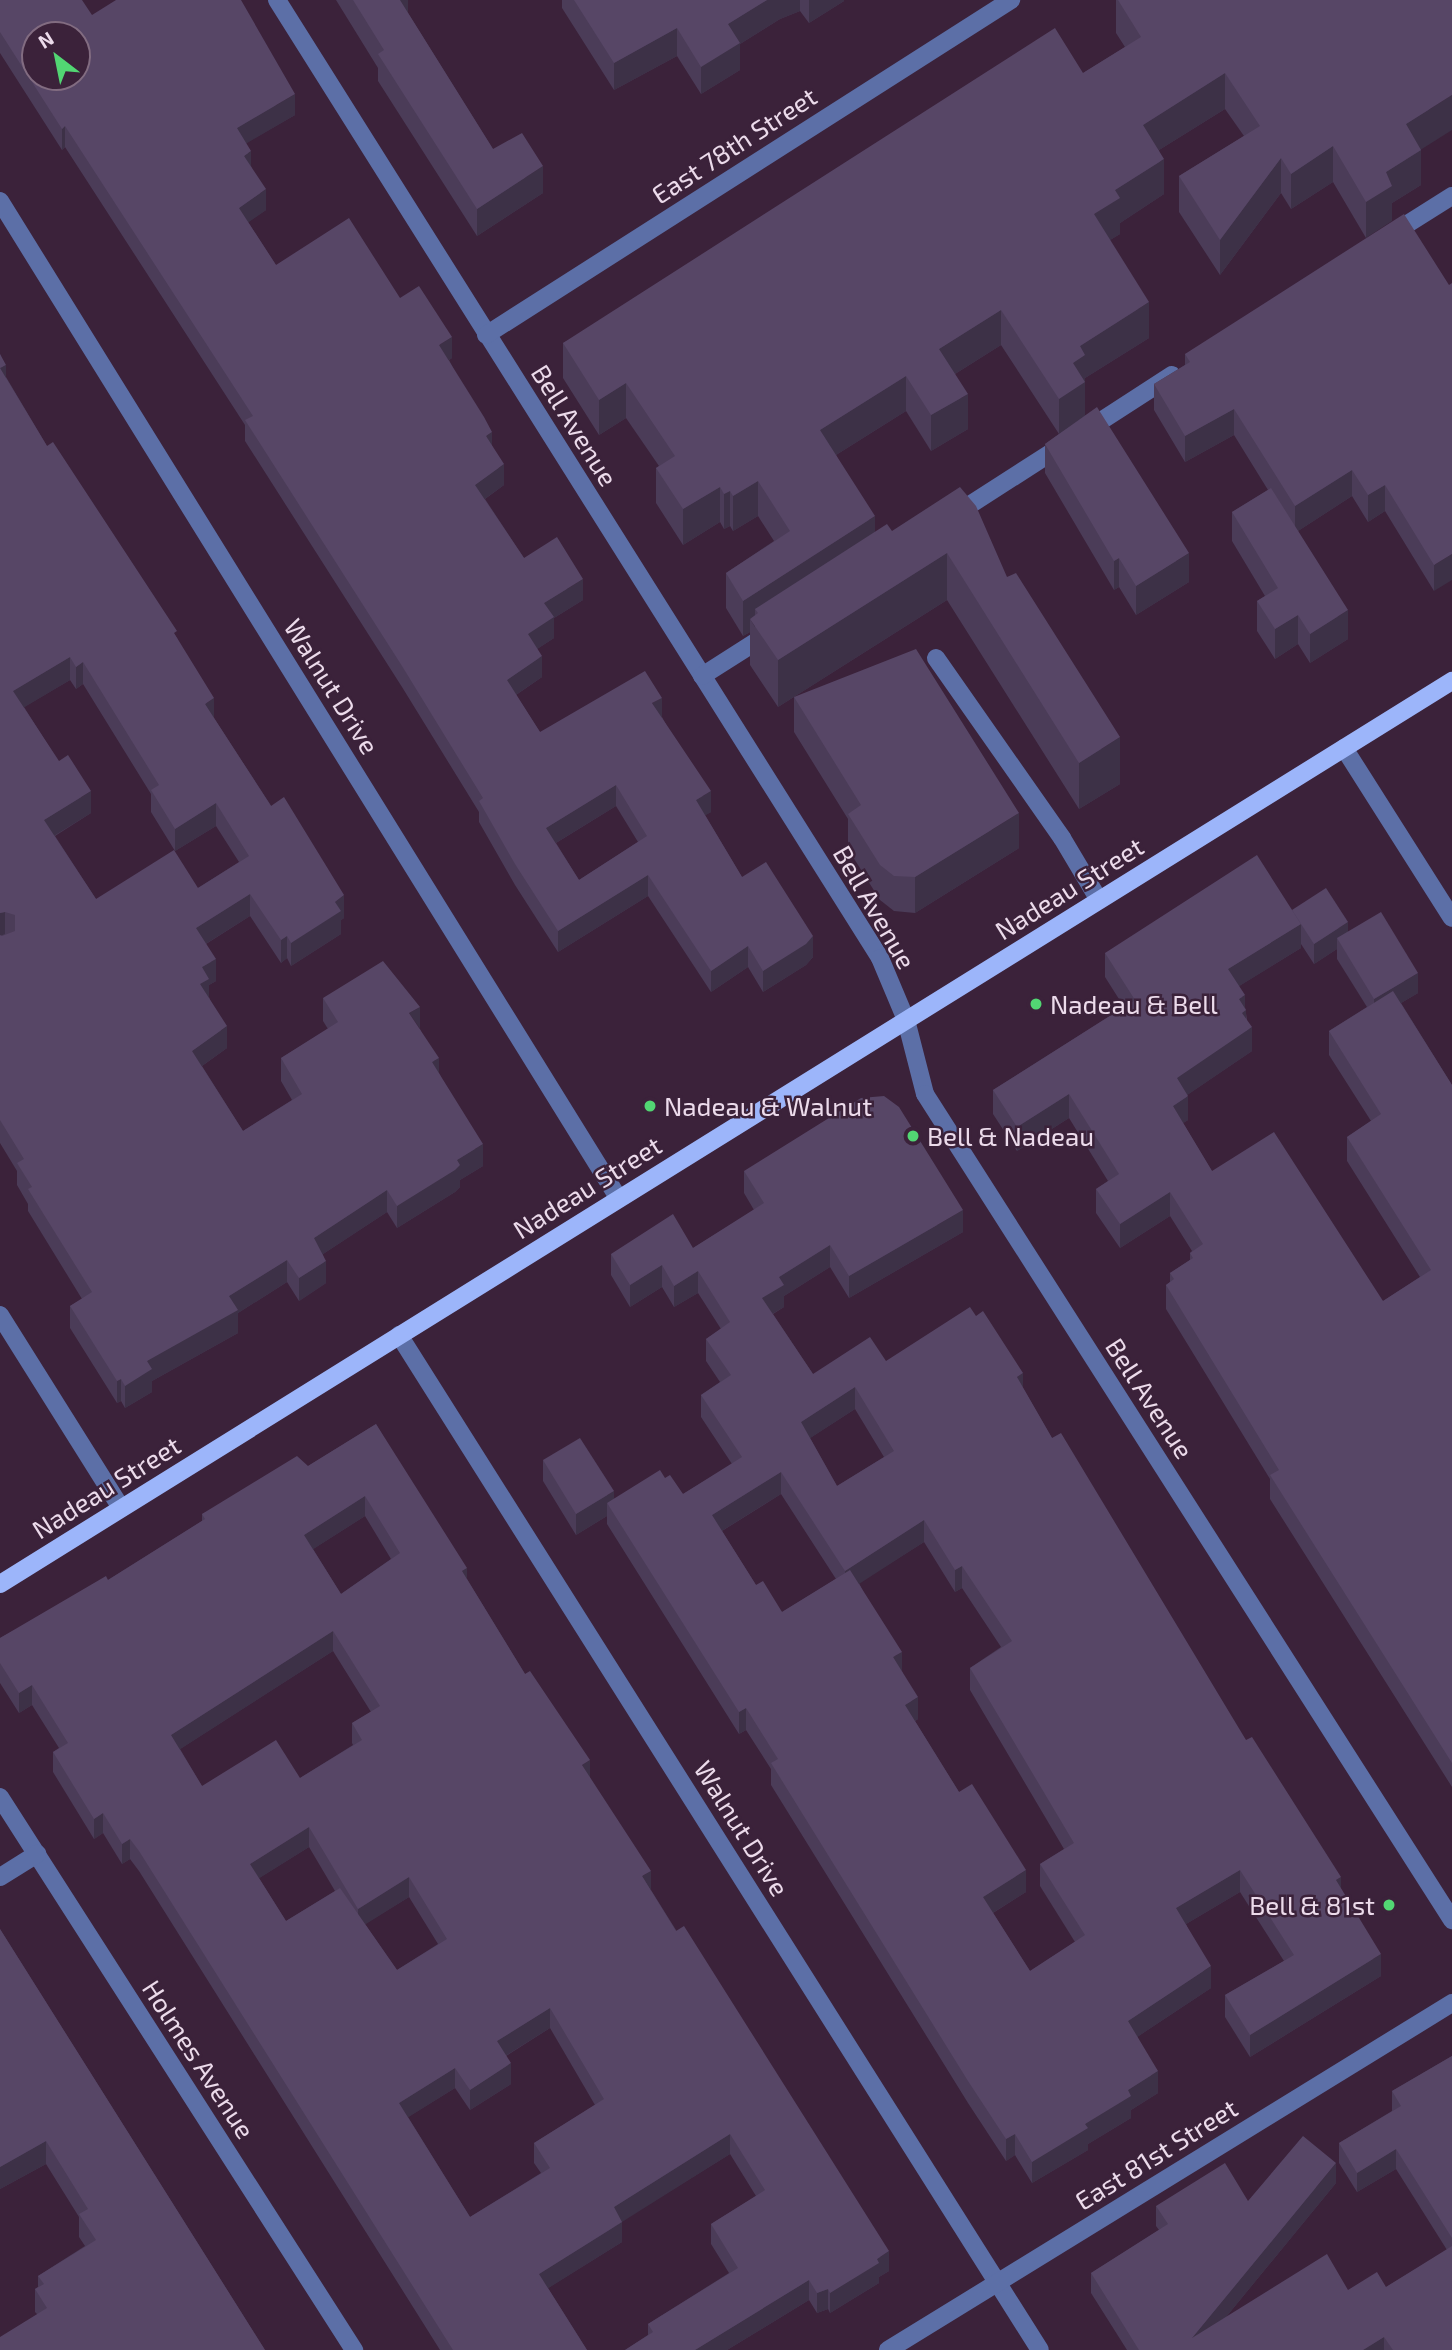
<!DOCTYPE html>
<html>
<head>
<meta charset="utf-8">
<style>
	body { margin:0 }
	#map { position:relative; width:1452px; height:2350px; overflow:hidden; background:#3b223a; font-family:"Exo 2",sans-serif }
	div>[style] { position:absolute }
	[style*='--x'] { left:calc(var(--x)*1px); top:calc(var(--y)*1px); width:calc(var(--w)*1px); rotate:calc(var(--a)*1deg) }
	.minor>* { height:18px; margin:-9px; padding:0 9px; transform-origin:9px; border-radius:9px; background:#5c6fa7 }
	.major>* { height:18px; margin:-9px; padding:0 9px; transform-origin:9px; border-radius:9px; background:#9cb5fa }
	.wall>* { inset:0; background:#4b3c58 }
	.shaded-wall>* { inset:0; background:#3d3147 }
	.building>* { inset:0; background:#574666 }
	.dots>* { width:19px; height:19px; translate:-50% -50%; box-sizing:border-box; border:4px solid #3b223a; border-radius:50% }
	span { translate:-50% -50%; white-space:nowrap; text-align:center; line-height:1.15; -webkit-text-stroke:5px #3b223a; paint-order:stroke }
	.street-label { font-size:26px; color:#ecdbeb }
	.poi-label { font-size:26px; color:#ecdbeb }
	.left { translate:0 -50%; text-align:left }
	.right { translate:-100% -50%; text-align:right }
	.north { position:absolute; left:21px; top:21px; width:70px; height:70px; box-sizing:border-box; background:#3b223a; border:2px solid #826c81; border-radius:50%; rotate:328deg; font-size:19px; font-weight:700; line-height:28px; text-align:center; color:#ecdbeb }
	.north::after { content:''; display:block; margin:auto; width:24px; height:32px; background:#52d673; clip-path:polygon(50% 0,100% 100%,50% 72%,0 100%) }
</style>
</head>
<body>
<div id="map">
	<div class="minor">
		<i style="--x:277;--y:0;--w:1132;--a:57.81"></i>
		<i style="--x:880;--y:958;--w:67;--a:67.2"></i>
		<i style="--x:906;--y:1020;--w:76;--a:75.6"></i>
		<i style="--x:925;--y:1094;--w:980;--a:57.46"></i>
		<i style="--x:0;--y:201;--w:1174;--a:58.19"></i>
		<i style="--x:1390;--y:235;--w:73;--a:-32.2"></i>
		<i style="--x:486;--y:335;--w:623;--a:-32.54"></i>
		<i style="--x:1087;--y:430;--w:101;--a:-32.9"></i>
		<i style="--x:954;--y:515;--w:130;--a:-32.7"></i>
		<i style="--x:936;--y:658;--w:220;--a:55"></i>
		<i style="--x:1062;--y:838;--w:72;--a:59.2"></i>
		<i style="--x:702;--y:676;--w:78;--a:-32.5"></i>
		<i style="--x:1344;--y:748;--w:201;--a:57.6"></i>
		<i style="--x:0;--y:1315;--w:228;--a:57.9"></i>
		<i style="--x:399;--y:1335;--w:1200;--a:57.73"></i>
		<i style="--x:0;--y:1797;--w:657;--a:57.37"></i>
		<i style="--x:0;--y:1877;--w:44;--a:-31.9"></i>
		<i style="--x:888;--y:2350;--w:662;--a:-31.6"></i>
	</div>
	<div class="major">
		<i style="--x:0;--y:1584;--w:1710;--a:-31.88"></i>
	</div>
	<div class="wall">
		<i style="clip-path:polygon(evenodd,0 0,92px 15px,295px 115px,246px 143px,251px 166px,266px 210px,248px 222px,276px 265px,400px 298px,452px 358px,449px 360px,492px 446px,504px 485px,485px 499px,524px 558px,583px 600px,554px 618px,554px 638px,537px 649px,542px 677px,516px 695px,540px 732px,662px 717px,711px 812px,705px 815px,742px 877px,813px 957px,806px 965px,763px 992px,748px 967px,711px 992px,648px 896px,558px 952px,515px 885px,479px 822px,479px 812px,402px 687px,245px 441px,245px 425px,65px 147px,62px 150px,0 53px,0 0,616px 806px,638px 842px,579px 880px,556px 843px,616px 806px)"></i>
		<i style="clip-path:polygon(336px 0,408px 0,408px 13px,493px 149px,543px 193px,477px 236px,378px 81px,378px 68px)"></i>
		<i style="clip-path:polygon(562px 0,844px 0,844px 1px,809px 23px,800px 11px,780px 19px,740px 44px,740px 70px,701px 94px,677px 56px,614px 90px,562px 8px)"></i>
		<i style="clip-path:polygon(1116px 0,1452px 0,1421px 149px,1421px 185px,1392px 203px,1366px 238px,1333px 182px,1291px 209px,1281px 193px,1220px 275px,1179px 212px,1179px 176px,1244px 136px,1225px 109px,1159px 150px,1164px 194px,1120px 223px,1120px 234px,1110px 240px,1149px 338px,1085px 378px,1085px 415px,1189px 582px,1136px 615px,1119px 587px,1114px 590px,1045px 473px,1045px 444px,1059px 434px,1001px 345px,955px 374px,968px 429px,931px 451px,906px 411px,836px 455px,875px 532px,892px 531px,1007px 577px,1120px 784px,1079px 809px,947px 600px,778px 707px,750px 665px,750px 632px,743px 636px,726px 608px,726px 573px,774px 541px,758px 516px,733px 531px,730px 526px,724px 529px,720px 522px,683px 545px,656px 503px,656px 468px,659px 466px,626px 418px,599px 435px,563px 378px,563px 343px,1083px 73px,1125px 47px,1116px 33px)"></i>
		<i style="clip-path:polygon(1449px 285px,1434px 591px,1385px 511px,1368px 522px,1352px 496px,1298px 531px,1348px 639px,1310px 663px,1298px 644px,1275px 659px,1257px 631px,1257px 601px,1265px 596px,1232px 541px,1232px 512px,1268px 490px,1234px 435px,1185px 462px,1154px 410px,1154px 384px,1185px 365px,1185px 354px)"></i>
		<i style="clip-path:polygon(evenodd,0 354px,6px 377px,47px 446px,177px 638px,214px 718px,344px 918px,341px 920px,341px 934px,291px 966px,287px 958px,281px 963px,250px 916px,206px 944px,216px 981px,209px 985px,209px 997px,227px 1048px,202px 1066px,243px 1131px,292px 1100px,281px 1081px,281px 1058px,328px 1029px,323px 1021px,323px 998px,420px 1029px,439px 1073px,483px 1166px,460px 1180px,460px 1187px,455px 1192px,397px 1228px,387px 1212px,323px 1254px,326px 1283px,299px 1301px,287px 1282px,238px 1313px,238px 1333px,152px 1381px,152px 1392px,125px 1408px,121px 1401px,117px 1403px,70px 1328px,70px 1306px,82px 1299px,28px 1211px,28px 1204px,17px 1185px,17px 1171px,0 1143px,0 354px,70px 680px,76px 689px,83px 684px,151px 794px,151px 812px,175px 851px,216px 826px,239px 862px,198px 888px,96px 899px,55px 836px,91px 813px,24px 707px,70px 680px)"></i>
		<i style="clip-path:polygon(794px 697px,1019px 848px,915px 913px,894px 911px,880px 900px,848px 849px,848px 819px,794px 732px)"></i>
		<i style="clip-path:polygon(evenodd,1292px 910px,1348px 932px,1418px 993px,1401px 1003px,1452px 1085px,1452px 1787px,1270px 1499px,1270px 1479px,1166px 1309px,1166px 1285px,1170px 1282px,1170px 1273px,1190px 1260px,1190px 1253px,1192px 1251px,1170px 1216px,1120px 1248px,1096px 1213px,1096px 1189px,1108px 1181px,1069px 1118px,1017px 1151px,993px 1114px,993px 1090px,1124px 1007px,1105px 977px,1105px 953px,1292px 910px,1301px 944px,1314px 964px,1337px 949px,1337px 959px,1367px 1007px,1329px 1031px,1329px 1055px,1371px 1121px,1347px 1137px,1347px 1161px,1420px 1277px,1383px 1301px,1212px 1171px,1183px 1123px,1188px 1120px,1187px 1095px,1252px 1051px,1245px 1007px,1239px 986px,1301px 948px,1301px 944px)"></i>
		<i style="clip-path:polygon(evenodd,744px 1171px,963px 1232px,849px 1298px,830px 1267px,784px 1296px,784px 1307px,773px 1314px,813px 1374px,886px 1361px,1023px 1388px,1052px 1438px,1341px 1889px,1381px 1976px,1250px 2057px,1225px 2017px,1225px 1995px,1284px 1961px,1240px 1892px,1186px 1924px,1211px 1988px,1137px 2037px,1158px 2093px,1131px 2110px,1131px 2118px,1088px 2144px,1088px 2150px,1032px 2183px,1015px 2155px,1006px 2161px,968px 2103px,771px 1785px,771px 1769px,746px 1730px,739px 1734px,607px 1524px,607px 1516px,576px 1535px,543px 1481px,543px 1460px,614px 1499px,665px 1478px,683px 1494px,732px 1464px,701px 1417px,701px 1395px,720px 1382px,706px 1361px,706px 1339px,721px 1329px,698px 1293px,674px 1307px,662px 1287px,630px 1307px,611px 1275px,611px 1254px,693px 1248px,754px 1210px,744px 1193px,744px 1171px,855px 1409px,884px 1457px,837px 1486px,810px 1438px,855px 1409px,744px 1171px,781px 1494px,836px 1579px,782px 1612px,756px 1585px,722px 1531px,781px 1494px,744px 1171px,924px 1542px,955px 1592px,962px 1588px,1001px 1647px,970px 1668px,970px 1690px,1064px 1849px,1040px 1864px,1040px 1886px,1075px 1942px,1030px 1971px,993px 1913px,1026px 1892px,959px 1792px,915px 1721px,918px 1719px,902px 1671px,859px 1583px,924px 1542px)"></i>
		<i style="clip-path:polygon(evenodd,376px 1424px,467px 1579px,525px 1674px,590px 1778px,651px 1890px,889px 2271px,879px 2277px,879px 2283px,830px 2313px,828px 2309px,817px 2313px,809px 2300px,727px 2350px,625px 2350px,648px 2335px,648px 2324px,729px 2273px,711px 2244px,711px 2224px,756px 2196px,730px 2154px,622px 2221px,622px 2242px,548px 2288px,587px 2350px,440px 2350px,139px 1871px,130px 1859px,122px 1864px,103px 1833px,94px 1839px,53px 1772px,53px 1752px,59px 1748px,32px 1705px,19px 1713px,0 1683px,0 1638px,108px 1580px,202px 1521px,202px 1514px,308px 1466px,376px 1424px,365px 1516px,391px 1559px,341px 1594px,313px 1549px,365px 1516px,376px 1424px,333px 1651px,371px 1712px,352px 1723px,352px 1743px,353px 1745px,300px 1778px,202px 1786px,180px 1749px,333px 1651px,376px 1424px,309px 1847px,335px 1891px,286px 1921px,259px 1878px,309px 1847px,376px 1424px,409px 1897px,438px 1944px,397px 1970px,365px 1924px,409px 1897px,376px 1424px,550px 2028px,595px 2105px,534px 2143px,534px 2163px,541px 2173px,470px 2217px,408px 2117px,455px 2088px,470px 2110px,511px 2084px,506px 2056px,550px 2028px)"></i>
		<i style="clip-path:polygon(0 1929px,265px 2350px,37px 2314px,35px 2312px,35px 2289px,38px 2287px,38px 2276px,85px 2246px,79px 2237px,79px 2217px,46px 2164px,0 2189px)"></i>
		<i style="clip-path:polygon(1452px 2056px,1452px 2350px,1127px 2350px,1091px 2293px,1091px 2273px,1159px 2230px,1156px 2226px,1156px 2206px,1248px 2201px,1336px 2183px,1226px 2317px,1348px 2290px,1386px 2287px,1447px 2250px,1396px 2169px,1357px 2192px,1339px 2163px,1339px 2143px,1392px 2111px,1392px 2091px)"></i>
	</div>
	<div class="shaded-wall">
		<i style="clip-path:polygon(397px 0,408px 0,408px 16px)"></i>
		<i style="clip-path:polygon(767px 0,800px 0,800px 11px,780px 19px,740px 44px,740px 70px,701px 94px,701px 67px,728px 24px)"></i>
		<i style="clip-path:polygon(809px 0,844px 0,844px 1px,809px 23px)"></i>
		<i style="clip-path:polygon(677px 28px,677px 56px,614px 90px,614px 63px)"></i>
		<i style="clip-path:polygon(1225px 73px,1225px 109px,1143px 160px,1143px 125px)"></i>
		<i style="clip-path:polygon(295px 94px,295px 115px,237px 149px,237px 128px)"></i>
		<i style="clip-path:polygon(1452px 95px,1452px 130px,1406px 159px,1406px 124px)"></i>
		<i style="clip-path:polygon(65px 126px,65px 147px,62px 150px,62px 129px)"></i>
		<i style="clip-path:polygon(1333px 146px,1333px 182px,1291px 209px,1291px 174px)"></i>
		<i style="clip-path:polygon(1421px 150px,1421px 185px,1392px 203px,1392px 221px,1366px 238px,1366px 202px,1386px 172px)"></i>
		<i style="clip-path:polygon(251px 151px,251px 172px,244px 156px)"></i>
		<i style="clip-path:polygon(1281px 158px,1281px 193px,1220px 275px,1220px 240px)"></i>
		<i style="clip-path:polygon(1164px 159px,1164px 194px,1120px 223px,1120px 234px,1094px 250px,1094px 214px,1115px 190px)"></i>
		<i style="clip-path:polygon(543px 166px,543px 193px,477px 236px,477px 209px)"></i>
		<i style="clip-path:polygon(266px 189px,266px 210px,239px 229px,239px 208px)"></i>
		<i style="clip-path:polygon(1149px 302px,1149px 338px,1085px 378px,1085px 417px,1059px 434px,1059px 399px,1080px 346px)"></i>
		<i style="clip-path:polygon(1001px 310px,1001px 345px,939px 384px,939px 349px)"></i>
		<i style="clip-path:polygon(452px 337px,452px 358px,439px 366px,439px 345px)"></i>
		<i style="clip-path:polygon(6px 365px,6px 387px,0 368px)"></i>
		<i style="clip-path:polygon(906px 376px,906px 411px,820px 465px,820px 430px)"></i>
		<i style="clip-path:polygon(626px 383px,626px 418px,599px 435px,599px 400px)"></i>
		<i style="clip-path:polygon(968px 394px,968px 429px,931px 451px,931px 415px)"></i>
		<i style="clip-path:polygon(1234px 409px,1234px 435px,1185px 462px,1185px 436px)"></i>
		<i style="clip-path:polygon(492px 432px,492px 453px,486px 436px)"></i>
		<i style="clip-path:polygon(504px 464px,504px 485px,475px 506px,475px 485px)"></i>
		<i style="clip-path:polygon(1352px 470px,1352px 496px,1295px 533px,1295px 506px)"></i>
		<i style="clip-path:polygon(758px 481px,758px 516px,733px 531px,733px 496px)"></i>
		<i style="clip-path:polygon(1385px 485px,1385px 511px,1368px 522px,1368px 495px)"></i>
		<i style="clip-path:polygon(720px 487px,720px 522px,683px 545px,683px 509px)"></i>
		<i style="clip-path:polygon(730px 491px,730px 526px,724px 529px,724px 494px)"></i>
		<i style="clip-path:polygon(875px 516px,875px 552px,755px 609px,755px 627px,750px 619px,750px 632px,743px 636px,743px 601px)"></i>
		<i style="clip-path:polygon(947px 553px,947px 600px,778px 707px,778px 660px)"></i>
		<i style="clip-path:polygon(1189px 553px,1189px 582px,1136px 615px,1136px 586px)"></i>
		<i style="clip-path:polygon(1452px 554px,1452px 580px,1434px 591px,1434px 565px)"></i>
		<i style="clip-path:polygon(1119px 558px,1119px 587px,1114px 590px,1114px 561px)"></i>
		<i style="clip-path:polygon(583px 579px,583px 600px,554px 618px,554px 638px,528px 655px,528px 634px,544px 603px)"></i>
		<i style="clip-path:polygon(1348px 610px,1348px 639px,1310px 663px,1310px 634px)"></i>
		<i style="clip-path:polygon(1298px 615px,1298px 644px,1275px 659px,1275px 629px)"></i>
		<i style="clip-path:polygon(542px 656px,542px 677px,507px 701px,507px 680px)"></i>
		<i style="clip-path:polygon(70px 657px,70px 680px,13px 714px,13px 691px)"></i>
		<i style="clip-path:polygon(83px 662px,83px 684px,76px 689px,76px 667px)"></i>
		<i style="clip-path:polygon(214px 698px,214px 720px,205px 704px)"></i>
		<i style="clip-path:polygon(662px 698px,662px 719px,652px 703px)"></i>
		<i style="clip-path:polygon(1120px 737px,1120px 784px,1079px 809px,1079px 763px)"></i>
		<i style="clip-path:polygon(616px 785px,616px 806px,546px 849px,546px 828px)"></i>
		<i style="clip-path:polygon(91px 791px,91px 813px,44px 842px,44px 820px)"></i>
		<i style="clip-path:polygon(711px 791px,711px 812px,696px 821px,696px 800px)"></i>
		<i style="clip-path:polygon(216px 803px,216px 826px,175px 851px,175px 829px)"></i>
		<i style="clip-path:polygon(1019px 813px,1019px 848px,915px 913px,915px 877px)"></i>
		<i style="clip-path:polygon(648px 875px,648px 896px,558px 952px,558px 931px)"></i>
		<i style="clip-path:polygon(250px 894px,250px 916px,196px 950px,196px 928px)"></i>
		<i style="clip-path:polygon(344px 895px,344px 918px,341px 920px,341px 934px,291px 966px,291px 943px,335px 902px)"></i>
		<i style="clip-path:polygon(5px 912px,5px 934px,0 936px,0 913px)"></i>
		<i style="clip-path:polygon(1348px 922px,1348px 942px,1337px 938px,1337px 949px,1314px 964px,1314px 944px)"></i>
		<i style="clip-path:polygon(1301px 924px,1301px 948px,1228px 993px,1228px 969px)"></i>
		<i style="clip-path:polygon(287px 936px,287px 958px,281px 963px,281px 940px)"></i>
		<i style="clip-path:polygon(813px 936px,813px 957px,806px 965px,763px 992px,763px 971px)"></i>
		<i style="clip-path:polygon(748px 946px,748px 967px,711px 992px,711px 971px)"></i>
		<i style="clip-path:polygon(216px 959px,216px 981px,209px 985px,209px 1001px,200px 984px,202px 967px)"></i>
		<i style="clip-path:polygon(1418px 973px,1418px 993px,1374px 1019px,1374px 999px)"></i>
		<i style="clip-path:polygon(1245px 995px,1245px 1011px,1246px 1010px,1246px 1031px,1252px 1027px,1252px 1051px,1177px 1102px,1177px 1078px,1239px 999px)"></i>
		<i style="clip-path:polygon(420px 1007px,420px 1029px,409px 1013px)"></i>
		<i style="clip-path:polygon(227px 1026px,227px 1048px,192px 1073px,192px 1051px)"></i>
		<i style="clip-path:polygon(439px 1058px,439px 1080px,432px 1062px)"></i>
		<i style="clip-path:polygon(1069px 1094px,1069px 1118px,1017px 1151px,1017px 1127px)"></i>
		<i style="clip-path:polygon(1188px 1096px,1188px 1120px,1173px 1130px,1173px 1106px)"></i>
		<i style="clip-path:polygon(483px 1144px,483px 1166px,460px 1180px,460px 1187px,455px 1192px,397px 1228px,397px 1206px,457px 1160px)"></i>
		<i style="clip-path:polygon(387px 1190px,387px 1212px,314px 1260px,314px 1238px)"></i>
		<i style="clip-path:polygon(1170px 1192px,1170px 1216px,1120px 1248px,1120px 1224px)"></i>
		<i style="clip-path:polygon(963px 1210px,963px 1232px,849px 1298px,849px 1276px)"></i>
		<i style="clip-path:polygon(830px 1245px,830px 1267px,784px 1296px,784px 1307px,762px 1320px,762px 1298px,779px 1277px)"></i>
		<i style="clip-path:polygon(287px 1260px,287px 1282px,238px 1313px,238px 1333px,152px 1381px,152px 1392px,125px 1408px,125px 1386px,147px 1361px,229px 1296px)"></i>
		<i style="clip-path:polygon(326px 1261px,326px 1283px,299px 1301px,299px 1278px)"></i>
		<i style="clip-path:polygon(662px 1265px,662px 1287px,630px 1307px,630px 1285px)"></i>
		<i style="clip-path:polygon(698px 1271px,698px 1293px,674px 1307px,674px 1286px)"></i>
		<i style="clip-path:polygon(1023px 1373px,1023px 1395px,1017px 1377px)"></i>
		<i style="clip-path:polygon(121px 1379px,121px 1401px,117px 1403px,117px 1381px)"></i>
		<i style="clip-path:polygon(855px 1387px,855px 1409px,801px 1444px,801px 1422px)"></i>
		<i style="clip-path:polygon(781px 1472px,781px 1494px,712px 1537px,712px 1515px)"></i>
		<i style="clip-path:polygon(614px 1491px,614px 1512px,607px 1503px,607px 1516px,576px 1535px,576px 1514px)"></i>
		<i style="clip-path:polygon(365px 1496px,365px 1516px,304px 1555px,304px 1535px)"></i>
		<i style="clip-path:polygon(924px 1520px,924px 1542px,845px 1593px,845px 1571px)"></i>
		<i style="clip-path:polygon(962px 1566px,962px 1588px,955px 1592px,955px 1570px)"></i>
		<i style="clip-path:polygon(467px 1568px,467px 1588px,462px 1571px)"></i>
		<i style="clip-path:polygon(333px 1631px,333px 1651px,171px 1755px,171px 1735px)"></i>
		<i style="clip-path:polygon(902px 1652px,902px 1674px,893px 1657px)"></i>
		<i style="clip-path:polygon(32px 1685px,32px 1705px,19px 1713px,19px 1693px)"></i>
		<i style="clip-path:polygon(918px 1697px,918px 1719px,905px 1727px,905px 1705px)"></i>
		<i style="clip-path:polygon(746px 1708px,746px 1730px,739px 1734px,739px 1712px)"></i>
		<i style="clip-path:polygon(590px 1760px,590px 1780px,582px 1765px)"></i>
		<i style="clip-path:polygon(103px 1813px,103px 1833px,94px 1839px,94px 1819px)"></i>
		<i style="clip-path:polygon(309px 1827px,309px 1847px,250px 1884px,250px 1864px)"></i>
		<i style="clip-path:polygon(130px 1839px,130px 1859px,122px 1864px,122px 1844px)"></i>
		<i style="clip-path:polygon(1026px 1870px,1026px 1892px,983px 1919px,983px 1897px)"></i>
		<i style="clip-path:polygon(1240px 1870px,1240px 1892px,1176px 1930px,1176px 1908px)"></i>
		<i style="clip-path:polygon(651px 1871px,651px 1891px,642px 1876px)"></i>
		<i style="clip-path:polygon(409px 1877px,409px 1897px,358px 1929px,358px 1909px)"></i>
		<i style="clip-path:polygon(1341px 1877px,1341px 1899px,1336px 1880px)"></i>
		<i style="clip-path:polygon(1381px 1954px,1381px 1976px,1250px 2057px,1250px 2035px)"></i>
		<i style="clip-path:polygon(1211px 1966px,1211px 1988px,1128px 2043px,1128px 2021px)"></i>
		<i style="clip-path:polygon(550px 2008px,550px 2028px,497px 2061px,497px 2041px)"></i>
		<i style="clip-path:polygon(511px 2063px,511px 2084px,470px 2110px,470px 2090px)"></i>
		<i style="clip-path:polygon(455px 2068px,455px 2088px,399px 2123px,399px 2103px)"></i>
		<i style="clip-path:polygon(1158px 2071px,1158px 2093px,1131px 2110px,1131px 2118px,1088px 2144px,1088px 2150px,1032px 2183px,1032px 2162px,1085px 2124px,1128px 2090px)"></i>
		<i style="clip-path:polygon(730px 2134px,730px 2154px,614px 2227px,614px 2207px)"></i>
		<i style="clip-path:polygon(1015px 2134px,1015px 2155px,1006px 2161px,1006px 2139px)"></i>
		<i style="clip-path:polygon(46px 2141px,46px 2164px,0 2189px,0 2167px)"></i>
		<i style="clip-path:polygon(1396px 2149px,1396px 2169px,1357px 2192px,1357px 2173px)"></i>
		<i style="clip-path:polygon(1336px 2163px,1336px 2183px,1199px 2350px,1192px 2338px)"></i>
		<i style="clip-path:polygon(622px 2222px,622px 2242px,539px 2294px,539px 2274px)"></i>
		<i style="clip-path:polygon(889px 2251px,889px 2271px,879px 2277px,879px 2283px,830px 2313px,830px 2293px,877px 2259px)"></i>
		<i style="clip-path:polygon(809px 2280px,809px 2300px,727px 2350px,695px 2350px)"></i>
		<i style="clip-path:polygon(828px 2289px,828px 2309px,817px 2313px,817px 2293px)"></i>
		<i style="clip-path:polygon(1384px 2337px,1384px 2350px,1363px 2350px)"></i>
	</div>
	<div class="building">
		<i style="clip-path:polygon(evenodd,0 0,82px 0,92px 15px,116px 0,241px 0,295px 94px,237px 128px,251px 151px,244px 156px,266px 189px,239px 208px,276px 265px,349px 218px,400px 298px,419px 286px,452px 337px,439px 345px,484px 417px,492px 432px,486px 436px,504px 464px,475px 485px,524px 558px,557px 537px,583px 579px,544px 603px,554px 617px,528px 634px,542px 656px,507px 680px,540px 732px,645px 671px,662px 698px,652px 703px,711px 791px,696px 800px,742px 877px,766px 862px,813px 936px,806px 944px,763px 971px,748px 946px,711px 971px,648px 875px,558px 931px,515px 864px,479px 801px,483px 798px,402px 666px,245px 420px,253px 416px,65px 126px,62px 129px,0 32px,0 0,35px 35px,77px 35px,77px 77px,35px 77px,35px 35px,0 0,616px 785px,647px 836px,579px 880px,546px 828px,616px 785px)"></i>
		<i style="clip-path:polygon(353px 0,400px 0,493px 149px,522px 133px,543px 166px,477px 209px,378px 54px,384px 50px)"></i>
		<i style="clip-path:polygon(574px 0,767px 0,728px 24px,740px 43px,701px 67px,677px 28px,614px 63px)"></i>
		<i style="clip-path:polygon(1118px 0,1452px 0,1452px 95px,1406px 124px,1421px 150px,1386px 172px,1392px 186px,1366px 202px,1333px 146px,1291px 174px,1281px 158px,1220px 240px,1179px 176px,1260px 126px,1225px 73px,1143px 125px,1164px 159px,1115px 190px,1120px 198px,1094px 214px,1149px 302px,1080px 346px,1085px 355px,1073px 363px,1085px 382px,1059px 399px,1001px 310px,939px 349px,968px 394px,931px 415px,906px 376px,820px 430px,875px 516px,743px 601px,726px 573px,790px 531px,758px 481px,733px 496px,730px 491px,724px 494px,720px 487px,683px 509px,656px 468px,675px 456px,626px 383px,599px 400px,563px 343px,1055px 28px,1083px 73px,1141px 37px)"></i>
		<i style="clip-path:polygon(1404px 214px,1449px 285px,1452px 283px,1452px 554px,1434px 565px,1385px 485px,1368px 495px,1352px 470px,1295px 506px,1234px 409px,1185px 436px,1154px 384px,1190px 362px,1185px 354px)"></i>
		<i style="clip-path:polygon(evenodd,0 354px,6px 365px,0 368px,47px 446px,53px 442px,177px 631px,174px 633px,214px 698px,205px 704px,271px 806px,284px 797px,344px 895px,335px 902px,341px 911px,291px 943px,287px 936px,281px 940px,250px 894px,196px 928px,216px 959px,202px 967px,209px 979px,200px 984px,227px 1026px,192px 1051px,243px 1131px,302px 1094px,281px 1058px,338px 1022px,323px 998px,383px 961px,420px 1007px,409px 1013px,439px 1058px,432px 1062px,483px 1144px,457px 1160px,460px 1165px,455px 1170px,397px 1206px,387px 1190px,314px 1238px,326px 1261px,299px 1278px,287px 1260px,229px 1296px,238px 1310px,147px 1361px,152px 1369px,125px 1386px,121px 1379px,117px 1381px,70px 1306px,92px 1292px,28px 1189px,32px 1187px,17px 1163px,24px 1159px,0 1120px,0 935px,2px 936px,15px 931px,15px 915px,5px 912px,0 913px,0 354px,70px 657px,76px 667px,83px 662px,159px 785px,151px 790px,175px 829px,216px 803px,249px 856px,198px 888px,174px 850px,96px 899px,44px 820px,91px 791px,68px 755px,59px 761px,13px 691px,70px 657px)"></i>
		<i style="clip-path:polygon(1097px 407px,1189px 553px,1136px 586px,1119px 558px,1114px 561px,1045px 444px)"></i>
		<i style="clip-path:polygon(960px 487px,976px 506px,1007px 577px,1016px 573px,1120px 737px,1079px 763px,947px 553px,778px 660px,750px 619px,758px 613px,755px 609px,887px 524px,892px 531px)"></i>
		<i style="clip-path:polygon(1271px 488px,1348px 610px,1310px 634px,1298px 615px,1275px 629px,1257px 601px,1278px 588px,1232px 512px)"></i>
		<i style="clip-path:polygon(916px 649px,1019px 813px,915px 877px,894px 876px,880px 865px,848px 814px,861px 805px,794px 697px)"></i>
		<i style="clip-path:polygon(1257px 855px,1301px 924px,1228px 969px,1245px 995px,1239px 999px,1246px 1010px,1242px 1013px,1252px 1027px,1177px 1078px,1188px 1096px,1173px 1106px,1212px 1171px,1274px 1132px,1383px 1301px,1431px 1270px,1347px 1137px,1381px 1114px,1329px 1031px,1393px 991px,1452px 1085px,1452px 1763px,1270px 1475px,1279px 1470px,1166px 1285px,1174px 1279px,1170px 1273px,1193px 1258px,1190px 1253px,1203px 1244px,1170px 1192px,1120px 1224px,1096px 1189px,1119px 1174px,1069px 1094px,1017px 1127px,993px 1090px,1135px 1000px,1105px 953px)"></i>
		<i style="clip-path:polygon(1326px 888px,1348px 922px,1314px 944px,1292px 910px)"></i>
		<i style="clip-path:polygon(1381px 912px,1418px 973px,1374px 999px,1337px 938px)"></i>
		<i style="clip-path:polygon(evenodd,884px 1096px,899px 1107px,963px 1210px,849px 1276px,830px 1245px,779px 1277px,784px 1285px,762px 1298px,813px 1374px,870px 1337px,886px 1361px,970px 1307px,976px 1316px,983px 1311px,1023px 1373px,1017px 1377px,1052px 1438px,1061px 1433px,1246px 1740px,1252px 1737px,1341px 1877px,1336px 1880px,1381px 1954px,1250px 2035px,1225px 1995px,1294px 1955px,1240px 1870px,1176px 1908px,1211px 1966px,1128px 2021px,1158px 2071px,1128px 2090px,1131px 2096px,1085px 2124px,1088px 2128px,1032px 2162px,1015px 2134px,1006px 2139px,968px 2081px,771px 1763px,778px 1759px,746px 1708px,739px 1712px,607px 1503px,660px 1470px,665px 1478px,670px 1475px,683px 1494px,742px 1457px,701px 1395px,731px 1375px,706px 1339px,730px 1322px,698px 1271px,674px 1286px,662px 1265px,630px 1285px,611px 1254px,673px 1214px,693px 1248px,764px 1203px,744px 1171px,861px 1098px,884px 1096px,855px 1387px,894px 1451px,837px 1486px,801px 1422px,855px 1387px,884px 1096px,781px 1472px,845px 1571px,924px 1520px,955px 1570px,962px 1566px,1012px 1641px,970px 1668px,1074px 1843px,1040px 1864px,1085px 1935px,1030px 1971px,983px 1897px,1026px 1870px,972px 1784px,959px 1792px,905px 1705px,918px 1697px,893px 1657px,902px 1652px,850px 1570px,782px 1612px,763px 1581px,756px 1585px,712px 1515px,781px 1472px)"></i>
		<i style="clip-path:polygon(evenodd,376px 1424px,467px 1568px,462px 1571px,525px 1674px,530px 1671px,590px 1760px,582px 1765px,651px 1871px,642px 1876px,676px 1931px,684px 1926px,889px 2251px,877px 2259px,879px 2263px,830px 2293px,828px 2289px,817px 2293px,809px 2280px,695px 2350px,625px 2350px,653px 2332px,648px 2324px,738px 2268px,711px 2224px,765px 2190px,730px 2134px,614px 2207px,622px 2222px,539px 2274px,587px 2350px,453px 2350px,139px 1851px,130px 1839px,122px 1844px,103px 1813px,94px 1819px,53px 1752px,68px 1743px,32px 1685px,19px 1693px,0 1663px,0 1638px,106px 1576px,108px 1580px,205px 1519px,202px 1514px,297px 1456px,308px 1466px,376px 1424px,365px 1496px,400px 1553px,341px 1594px,304px 1535px,365px 1496px,376px 1424px,333px 1631px,380px 1706px,352px 1723px,362px 1740px,300px 1778px,276px 1740px,202px 1786px,171px 1735px,333px 1631px,376px 1424px,309px 1827px,358px 1909px,409px 1877px,447px 1939px,397px 1970px,340px 1888px,286px 1921px,250px 1864px,309px 1827px,376px 1424px,550px 2008px,604px 2099px,534px 2143px,550px 2168px,470px 2217px,399px 2103px,455px 2068px,470px 2090px,511px 2063px,497px 2041px,550px 2008px)"></i>
		<i style="clip-path:polygon(580px 1438px,614px 1491px,576px 1514px,543px 1460px)"></i>
		<i style="clip-path:polygon(0 1929px,265px 2350px,0 2350px,0 2337px,47px 2308px,35px 2289px,44px 2284px,38px 2276px,96px 2240px,79px 2214px,88px 2209px,46px 2141px,0 2167px)"></i>
		<i style="clip-path:polygon(1452px 2056px,1452px 2238px,1396px 2149px,1357px 2173px,1339px 2143px,1401px 2106px,1392px 2091px)"></i>
		<i style="clip-path:polygon(1303px 2136px,1336px 2163px,1192px 2338px,1327px 2254px,1348px 2290px,1377px 2272px,1386px 2287px,1452px 2246px,1452px 2350px,1393px 2350px,1384px 2337px,1363px 2350px,1139px 2350px,1091px 2273px,1168px 2224px,1156px 2206px,1225px 2163px,1248px 2201px)"></i>
	</div>
	<div class="dots">
		<i style="left:1036px;top:1004px;background:#52d673"></i>
		<i style="left:650px;top:1106px;background:#52d673"></i>
		<i style="left:913px;top:1136px;background:#52d673"></i>
		<i style="left:1389px;top:1905px;background:#52d673"></i>
	</div>
	<div class="street-label">
		<span style="left:734px;top:145px;rotate:-33deg">East 78th Street</span>
		<span style="left:575px;top:425px;rotate:58deg">Bell Avenue</span>
		<span style="left:332px;top:686px;rotate:58deg">Walnut Drive</span>
		<span style="left:1069px;top:888px;rotate:-32deg">Nadeau Street</span>
		<span style="left:875px;top:907px;rotate:60deg">Bell Avenue</span>
		<span style="left:587px;top:1187px;rotate:-32deg">Nadeau Street</span>
		<span style="left:1150px;top:1398px;rotate:57deg">Bell Avenue</span>
		<span style="left:106px;top:1487px;rotate:-32deg">Nadeau Street</span>
		<span style="left:742px;top:1828px;rotate:58deg">Walnut Drive</span>
		<span style="left:199px;top:2059px;rotate:57deg">Holmes Avenue</span>
		<span style="left:1156px;top:2154px;rotate:-32deg">East 81st Street</span>
	</div>
	<div class="poi-label">
		<span class="left" style="left:1050px;top:1004px">Nadeau &amp; Bell</span>
		<span class="left" style="left:664px;top:1106px">Nadeau &amp; Walnut</span>
		<span class="left" style="left:927px;top:1136px">Bell &amp; Nadeau</span>
		<span class="right" style="left:1375px;top:1905px">Bell &amp; 81st</span>
	</div>
	<div class="north">N</div>
</div>
</body>
</html>
